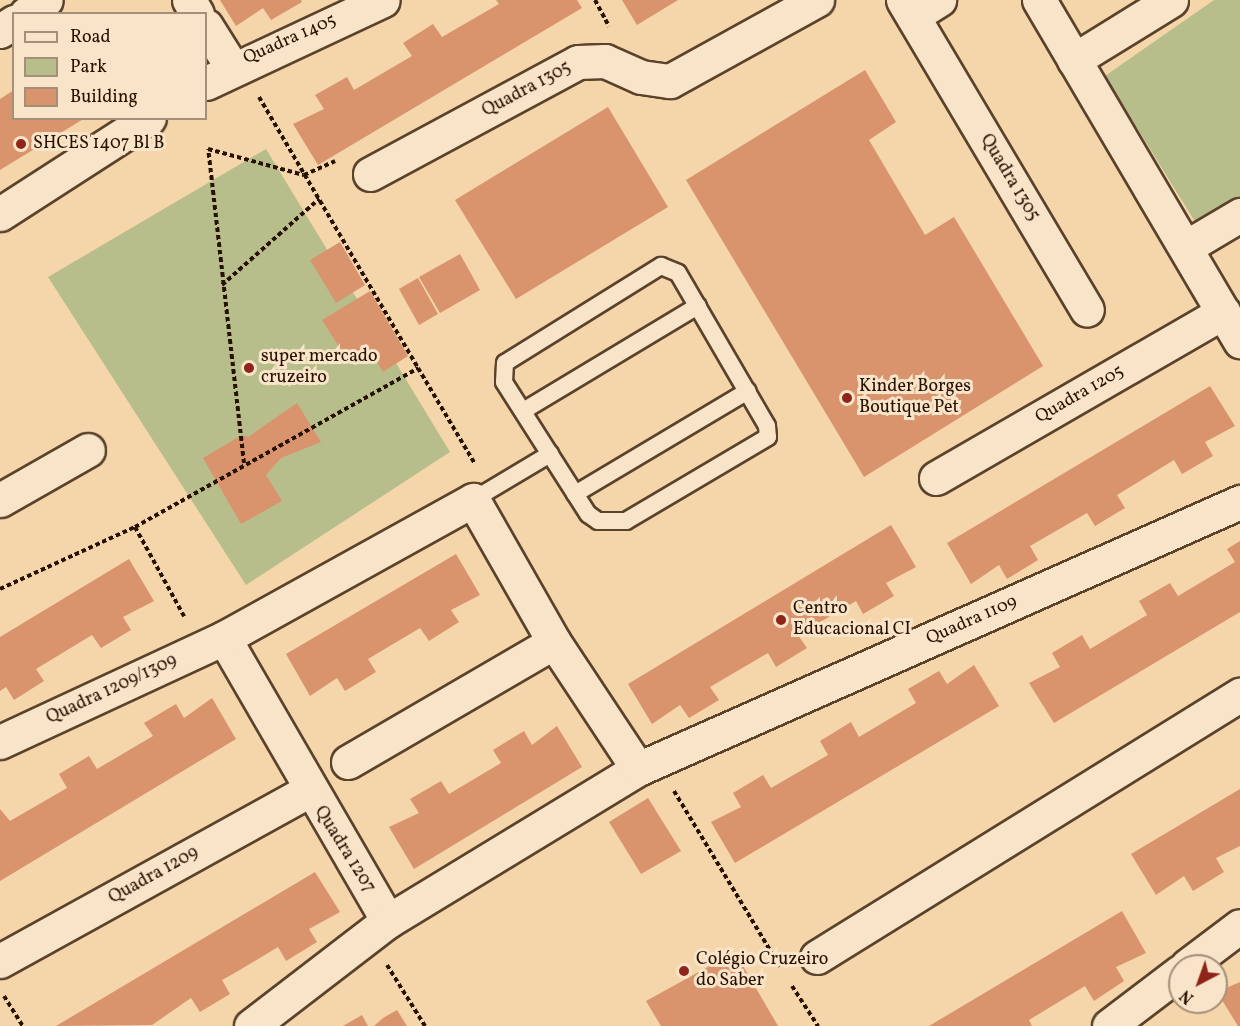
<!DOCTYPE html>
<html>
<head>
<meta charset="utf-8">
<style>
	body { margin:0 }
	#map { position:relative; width:1240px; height:1026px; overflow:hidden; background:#f5d5aa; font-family:Vollkorn,serif }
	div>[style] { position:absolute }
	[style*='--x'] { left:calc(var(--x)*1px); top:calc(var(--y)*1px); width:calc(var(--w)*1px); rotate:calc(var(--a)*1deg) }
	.green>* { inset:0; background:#b8be8b }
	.building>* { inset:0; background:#d9946e }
	.path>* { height:4px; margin-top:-2px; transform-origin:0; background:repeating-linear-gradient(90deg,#271101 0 4.5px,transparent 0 7.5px) }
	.roads { filter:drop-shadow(2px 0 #5a422b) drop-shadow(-2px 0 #5a422b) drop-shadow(0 2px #5a422b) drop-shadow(0 -2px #5a422b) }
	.lane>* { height:16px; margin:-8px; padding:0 8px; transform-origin:8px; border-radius:8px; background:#f8e4c8 }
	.street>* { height:33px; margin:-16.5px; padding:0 16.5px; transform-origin:16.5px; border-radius:16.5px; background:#f8e4c8 }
	.dots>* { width:16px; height:16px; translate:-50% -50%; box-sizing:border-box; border:3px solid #f8e4c8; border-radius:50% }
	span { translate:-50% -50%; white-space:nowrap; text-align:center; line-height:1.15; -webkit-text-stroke:6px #f8e4c8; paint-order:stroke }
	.street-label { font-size:18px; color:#271101 }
	.poi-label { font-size:18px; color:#271101 }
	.left { translate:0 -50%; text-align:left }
	.legend { position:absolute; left:12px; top:12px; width:195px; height:108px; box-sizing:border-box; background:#f8e4c8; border:2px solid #a49078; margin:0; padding:8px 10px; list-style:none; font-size:18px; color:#271101 }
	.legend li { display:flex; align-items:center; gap:12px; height:30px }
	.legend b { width:30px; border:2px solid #a49078 }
	.north { position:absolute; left:1168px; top:954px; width:60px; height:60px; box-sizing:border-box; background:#f8e4c8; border:2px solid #a49078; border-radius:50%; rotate:221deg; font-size:16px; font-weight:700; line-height:24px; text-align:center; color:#271101 }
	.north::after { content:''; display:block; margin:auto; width:21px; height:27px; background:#8f2418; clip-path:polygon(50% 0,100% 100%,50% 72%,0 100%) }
</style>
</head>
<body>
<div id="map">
	<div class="green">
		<i style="clip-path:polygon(1214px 0,1240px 0,1240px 198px,1197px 225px,1105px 76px)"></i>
		<i style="clip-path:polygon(266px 149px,450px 452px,246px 585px,48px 277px)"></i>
	</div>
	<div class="building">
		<i style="clip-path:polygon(220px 0,301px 0,302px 2px,271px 20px,263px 8px,236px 26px)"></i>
		<i style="clip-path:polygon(496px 0,577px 0,582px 8px,318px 165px,293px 124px,324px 109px,315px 95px,347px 77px,354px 90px,412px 56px,403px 43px,433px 24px,442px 37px,499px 4px)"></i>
		<i style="clip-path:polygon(622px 0,678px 0,637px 25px)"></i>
		<i style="clip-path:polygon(865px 70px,896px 122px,869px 140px,925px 235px,954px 217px,1043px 366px,864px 477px,686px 180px)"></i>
		<i style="clip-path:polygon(14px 90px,14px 118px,85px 118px,0 170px,0 99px)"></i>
		<i style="clip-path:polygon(608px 107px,668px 207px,516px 299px,455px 200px)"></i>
		<i style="clip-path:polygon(340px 242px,365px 285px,336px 303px,310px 260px)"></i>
		<i style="clip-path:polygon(460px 254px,480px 290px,440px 313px,419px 277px)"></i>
		<i style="clip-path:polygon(418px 278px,438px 314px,419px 325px,399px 289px)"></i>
		<i style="clip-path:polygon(370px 291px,408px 356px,383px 372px,367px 346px,346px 358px,322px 320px)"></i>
		<i style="clip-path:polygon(1210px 386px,1235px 426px,1205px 442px,1213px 456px,1182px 474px,1174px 460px,1117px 495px,1125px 508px,1095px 526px,1087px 513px,1030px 546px,1038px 560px,1007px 579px,999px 565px,971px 584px,947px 543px)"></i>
		<i style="clip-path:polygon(297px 403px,321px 442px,281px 458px,266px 475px,282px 501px,241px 524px,203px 458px,242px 435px,248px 437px)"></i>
		<i style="clip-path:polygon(891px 525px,916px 567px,886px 583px,894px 596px,863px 614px,856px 601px,798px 635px,807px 648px,776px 667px,768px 653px,710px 687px,719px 700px,689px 718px,680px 705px,652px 724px,628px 684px)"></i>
		<i style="clip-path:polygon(1240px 541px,1240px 612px,1054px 723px,1029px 683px,1060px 667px,1052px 653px,1082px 635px,1090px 649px,1147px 615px,1139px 601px,1170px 583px,1178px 596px,1220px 571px,1235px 562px,1227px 549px)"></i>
		<i style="clip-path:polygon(456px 554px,480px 595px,451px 610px,459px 622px,429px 641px,420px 628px,368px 659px,376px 672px,345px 691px,337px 678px,310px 696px,286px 654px)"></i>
		<i style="clip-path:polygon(129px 559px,154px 601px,123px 617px,131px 630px,101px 648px,92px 635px,36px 669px,44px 681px,14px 700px,6px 687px,0 691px,0 637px)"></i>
		<i style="clip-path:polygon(974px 665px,999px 706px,735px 863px,711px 822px,741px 807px,733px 793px,763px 775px,771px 788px,828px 755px,820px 741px,851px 722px,859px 737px,916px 703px,908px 689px,939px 671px,947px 684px)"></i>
		<i style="clip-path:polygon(212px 698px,236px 739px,0 881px,0 809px,10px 821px,67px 788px,59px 774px,89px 756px,97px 769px,153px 736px,144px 723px,176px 704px,184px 718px)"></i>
		<i style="clip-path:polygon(557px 726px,582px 767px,414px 869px,389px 827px,419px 813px,410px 799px,441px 781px,449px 794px,501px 763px,493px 750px,524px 731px,532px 745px)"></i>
		<i style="clip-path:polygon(1240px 789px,1240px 846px,1216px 858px,1224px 872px,1193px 891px,1184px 876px,1156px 895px,1131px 854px)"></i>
		<i style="clip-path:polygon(648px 798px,681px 851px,641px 874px,609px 822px)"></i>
		<i style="clip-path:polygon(315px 872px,340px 912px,309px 929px,317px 942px,286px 961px,278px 947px,238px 971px,222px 980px,230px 994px,200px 1012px,191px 998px,152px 1025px,56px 1026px)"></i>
		<i style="clip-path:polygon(1122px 911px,1146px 953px,1116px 967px,1124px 981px,1094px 1001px,1085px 986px,1029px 1020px,1032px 1026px,929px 1026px)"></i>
		<i style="clip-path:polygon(735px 952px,778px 1026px,661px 1026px,646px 1001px)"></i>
		<i style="clip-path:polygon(1240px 982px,1240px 1026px,1238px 1026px,1217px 992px)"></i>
		<i style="clip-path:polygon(397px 1010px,407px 1026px,374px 1026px,383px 1018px)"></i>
		<i style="clip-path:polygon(362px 1015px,368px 1026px,343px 1026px)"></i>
	</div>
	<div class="path">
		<i style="--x:595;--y:0;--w:30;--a:62"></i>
		<i style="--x:259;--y:97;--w:314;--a:59.6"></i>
		<i style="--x:222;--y:285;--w:130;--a:-41.6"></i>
		<i style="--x:244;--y:463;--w:316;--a:-96.5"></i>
		<i style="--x:208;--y:149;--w:99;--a:15.2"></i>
		<i style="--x:304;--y:175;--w:34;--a:-24"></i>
		<i style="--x:135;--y:527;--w:102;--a:61.2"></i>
		<i style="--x:0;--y:589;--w:149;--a:-24.7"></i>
		<i style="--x:135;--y:527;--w:325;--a:-29.3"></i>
		<i style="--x:418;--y:368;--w:112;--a:59.3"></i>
		<i style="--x:674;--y:791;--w:205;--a:58.9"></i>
		<i style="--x:387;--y:965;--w:72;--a:58.1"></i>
		<i style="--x:792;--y:986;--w:48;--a:57"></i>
		<i style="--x:4;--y:996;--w:36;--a:58"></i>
	</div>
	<div class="roads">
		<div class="lane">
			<i style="--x:661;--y:266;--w:18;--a:22"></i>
			<i style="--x:678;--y:273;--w:177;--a:59.8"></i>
			<i style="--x:767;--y:426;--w:11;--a:85"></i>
			<i style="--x:768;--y:437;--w:165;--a:149.4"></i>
			<i style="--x:626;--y:521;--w:28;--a:180"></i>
			<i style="--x:598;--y:521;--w:12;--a:-145"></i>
			<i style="--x:588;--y:514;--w:156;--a:-122.5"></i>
			<i style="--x:504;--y:382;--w:19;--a:-87"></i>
			<i style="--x:505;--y:363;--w:184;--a:-31.9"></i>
			<i style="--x:523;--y:411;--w:204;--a:-31"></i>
			<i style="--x:575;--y:494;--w:201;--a:-30.8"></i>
			<i style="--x:473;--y:500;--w:90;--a:-30.9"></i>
		</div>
		<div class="street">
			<i style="--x:189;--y:0;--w:16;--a:60"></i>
			<i style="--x:903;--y:0;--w:360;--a:59.3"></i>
			<i style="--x:1039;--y:0;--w:396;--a:59.5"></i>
			<i style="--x:26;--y:14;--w:24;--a:-35"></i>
			<i style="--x:913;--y:16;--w:31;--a:-32"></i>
			<i style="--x:206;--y:26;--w:47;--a:58"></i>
			<i style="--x:0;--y:31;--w:17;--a:-33"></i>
			<i style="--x:1074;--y:60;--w:114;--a:-31.7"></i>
			<i style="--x:206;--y:83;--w:195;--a:-25.1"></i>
			<i style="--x:370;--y:174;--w:236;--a:-28.3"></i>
			<i style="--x:578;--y:62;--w:27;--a:-2"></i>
			<i style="--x:605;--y:61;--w:39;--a:24"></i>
			<i style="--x:641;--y:77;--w:29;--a:8"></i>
			<i style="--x:670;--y:81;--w:168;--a:-28.9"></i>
			<i style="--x:0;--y:214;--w:177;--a:-32.8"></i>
			<i style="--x:1186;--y:247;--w:63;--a:-30.7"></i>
			<i style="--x:936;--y:478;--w:332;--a:-30"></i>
			<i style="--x:0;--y:500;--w:101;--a:-29.6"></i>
			<i style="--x:224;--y:638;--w:327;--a:59.9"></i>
			<i style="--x:0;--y:742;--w:247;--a:-24.9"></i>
			<i style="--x:224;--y:638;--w:285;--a:-29"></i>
			<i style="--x:473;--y:500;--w:163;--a:60.3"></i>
			<i style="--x:554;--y:642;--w:152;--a:56.5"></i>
			<i style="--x:348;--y:762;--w:238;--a:-30.2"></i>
			<i style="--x:817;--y:957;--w:498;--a:-31.8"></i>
			<i style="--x:0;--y:961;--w:352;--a:-28.9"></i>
			<i style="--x:1187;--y:966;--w:66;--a:-37"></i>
			<i style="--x:251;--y:1026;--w:173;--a:-37.5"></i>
			<i style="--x:388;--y:921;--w:293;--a:-31.3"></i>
			<i style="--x:638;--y:769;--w:659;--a:-23.92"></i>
			<i style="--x:1109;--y:1026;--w:89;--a:-37.3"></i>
		</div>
	</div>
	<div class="dots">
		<i style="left:21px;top:144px;background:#8f2418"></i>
		<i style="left:249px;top:368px;background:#8f2418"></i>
		<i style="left:847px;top:398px;background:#8f2418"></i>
		<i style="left:781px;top:620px;background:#8f2418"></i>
		<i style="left:684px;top:971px;background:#8f2418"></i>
	</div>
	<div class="street-label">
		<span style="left:290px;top:40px;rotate:-24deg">Quadra 1405</span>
		<span style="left:527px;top:90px;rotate:-28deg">Quadra 1305</span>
		<span style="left:1009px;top:178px;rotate:59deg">Quadra 1305</span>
		<span style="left:1080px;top:395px;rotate:-30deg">Quadra 1205</span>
		<span style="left:972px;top:621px;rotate:-24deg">Quadra 1109</span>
		<span style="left:112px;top:690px;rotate:-25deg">Quadra 1209/1309</span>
		<span style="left:344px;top:850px;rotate:58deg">Quadra 1207</span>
		<span style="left:154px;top:876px;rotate:-29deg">Quadra 1209</span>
	</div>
	<div class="poi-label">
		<span class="left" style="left:33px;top:144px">SHCES 1407 Bl B</span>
		<span class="left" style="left:261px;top:368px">super mercado<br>cruzeiro</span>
		<span class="left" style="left:859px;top:398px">Kinder Borges<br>Boutique Pet</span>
		<span class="left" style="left:793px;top:620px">Centro<br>Educacional CI</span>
		<span class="left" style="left:696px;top:971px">Colégio Cruzeiro<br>do Saber</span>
	</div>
	<ul class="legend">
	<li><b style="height:8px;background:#f8e4c8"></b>Road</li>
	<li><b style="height:16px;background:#b8be8b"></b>Park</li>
	<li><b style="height:16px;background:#d9946e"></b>Building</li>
	</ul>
	<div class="north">N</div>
</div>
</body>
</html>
